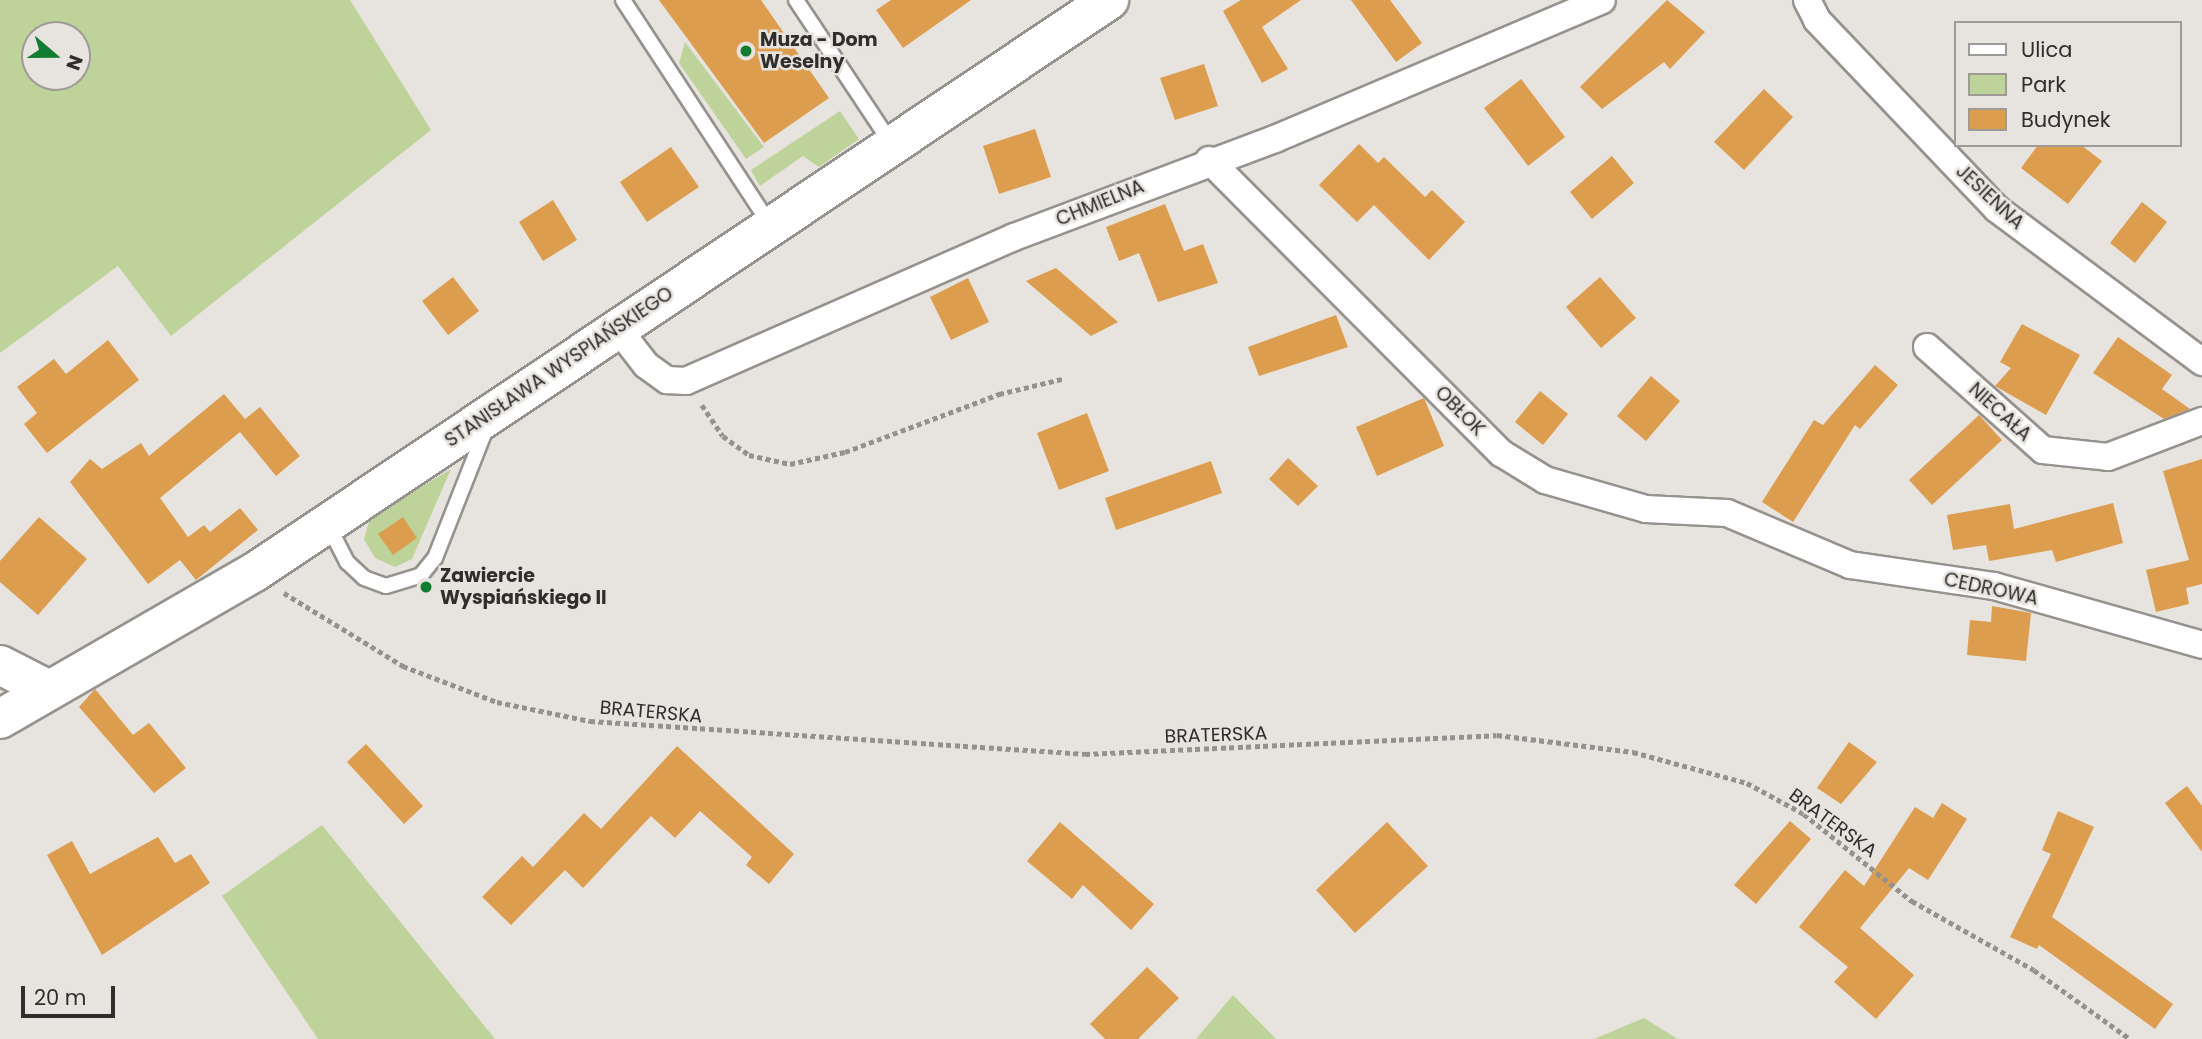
<!DOCTYPE html>
<html>
<head>
<meta charset="utf-8">
<style>
	body { margin:0 }
	#map { position:relative; width:2202px; height:1039px; overflow:hidden; background:#e7e3de; font-family:Poppins,sans-serif }
	div>[style] { position:absolute }
	[style*='--x'] { left:calc(var(--x)*1px); top:calc(var(--y)*1px); width:calc(var(--w)*1px); rotate:calc(var(--a)*1deg) }
	.green>* { inset:0; background:#bed39a }
	.building>* { inset:0; background:#dd9d4e }
	.path>* { height:4.5px; margin-top:-2.25px; transform-origin:0; background:repeating-linear-gradient(90deg,#94918e 0 5px,transparent 0 8.5px) }
	.roads { filter:drop-shadow(2px 0 #96928e) drop-shadow(-2px 0 #96928e) drop-shadow(0 2px #96928e) drop-shadow(0 -2px #96928e) }
	.lane>* { height:14px; margin:-7px; padding:0 7px; transform-origin:7px; border-radius:7px; background:#fff }
	.street>* { height:26px; margin:-13px; padding:0 13px; transform-origin:13px; border-radius:13px; background:#fff }
	.secondary>* { height:38px; margin:-19px; padding:0 19px; transform-origin:19px; border-radius:19px; background:#fff }
	.dots>* { width:19px; height:19px; translate:-50% -50%; box-sizing:border-box; border:4px solid #e7e3de; border-radius:50% }
	span { translate:-50% -50%; white-space:nowrap; text-align:center; line-height:1.15; -webkit-text-stroke:5px #e7e3de; paint-order:stroke }
	.poi-label { font-size:19px; color:#302e2c; font-weight:700 }
	.left { translate:0 -50%; text-align:left }
	.street-label { font-size:19px; color:#302e2c }
	.legend { position:absolute; left:1954px; top:21px; width:228px; height:126px; box-sizing:border-box; background:#e7e3de; border:2px solid #9e9b97; margin:0; padding:9px 12px; list-style:none; font-size:21px; color:#302e2c }
	.legend li { display:flex; align-items:center; gap:14px; height:35px }
	.legend b { width:35px; border:2px solid #9e9b97 }
	.north { position:absolute; left:21px; top:21px; width:70px; height:70px; box-sizing:border-box; background:#e7e3de; border:2px solid #9e9b97; border-radius:50%; rotate:110deg; font-size:19px; font-weight:700; line-height:28px; text-align:center; color:#302e2c }
	.north::after { content:''; display:block; margin:auto; width:24px; height:32px; background:#127c30; clip-path:polygon(50% 0,100% 100%,50% 72%,0 100%) }
	.scale { position:absolute; left:21px; top:986px; width:94px; height:32px; box-sizing:border-box; border:4px solid #302e2c; border-top:0; padding-left:9px; font-size:21px; line-height:24px; white-space:nowrap; color:#302e2c; -webkit-text-stroke:5px #e7e3de; paint-order:stroke }
</style>
</head>
<body>
<div id="map">
	<div class="green">
		<i style="clip-path:polygon(evenodd,0 0,350px 0,431px 130px,171px 336px,118px 266px,0 353px,0 0,35px 35px,77px 35px,77px 77px,35px 77px,35px 35px)"></i>
		<i style="clip-path:polygon(685px 42px,764px 147px,746px 159px,679px 63px)"></i>
		<i style="clip-path:polygon(840px 111px,859px 139px,819px 167px,803px 156px,760px 186px,751px 170px)"></i>
		<i style="clip-path:polygon(451px 469px,412px 559px,395px 567px,375px 558px,364px 539px,370px 518px)"></i>
		<i style="clip-path:polygon(322px 825px,495px 1039px,318px 1039px,222px 896px)"></i>
		<i style="clip-path:polygon(1233px 995px,1276px 1039px,1196px 1039px)"></i>
		<i style="clip-path:polygon(1644px 1018px,1678px 1039px,1594px 1039px)"></i>
	</div>
	<div class="building">
		<i style="clip-path:polygon(659px 0,761px 0,829px 98px,764px 143px)"></i>
		<i style="clip-path:polygon(891px 0,971px 0,903px 48px,876px 10px)"></i>
		<i style="clip-path:polygon(1241px 0,1301px 0,1262px 27px,1288px 69px,1262px 83px,1223px 11px)"></i>
		<i style="clip-path:polygon(1351px 0,1390px 0,1422px 43px,1396px 62px)"></i>
		<i style="clip-path:polygon(1667px 0,1705px 32px,1670px 69px,1664px 62px,1602px 109px,1580px 87px)"></i>
		<i style="clip-path:polygon(1204px 64px,1218px 106px,1175px 120px,1160px 78px)"></i>
		<i style="clip-path:polygon(1521px 79px,1565px 137px,1528px 166px,1484px 108px)"></i>
		<i style="clip-path:polygon(1764px 89px,1793px 117px,1744px 170px,1714px 142px)"></i>
		<i style="clip-path:polygon(1035px 129px,1051px 177px,999px 194px,983px 146px)"></i>
		<i style="clip-path:polygon(1359px 144px,1378px 163px,1384px 157px,1425px 197px,1432px 190px,1465px 222px,1429px 260px,1374px 205px,1357px 222px,1319px 185px)"></i>
		<i style="clip-path:polygon(2038px 145px,2081px 145px,2102px 161px,2068px 204px,2021px 168px)"></i>
		<i style="clip-path:polygon(671px 147px,699px 187px,647px 222px,620px 182px)"></i>
		<i style="clip-path:polygon(1612px 156px,1634px 183px,1592px 219px,1570px 192px)"></i>
		<i style="clip-path:polygon(553px 200px,577px 240px,543px 261px,519px 222px)"></i>
		<i style="clip-path:polygon(2142px 202px,2167px 222px,2135px 263px,2110px 243px)"></i>
		<i style="clip-path:polygon(1165px 204px,1184px 251px,1203px 244px,1218px 283px,1158px 302px,1139px 253px,1119px 261px,1106px 227px)"></i>
		<i style="clip-path:polygon(1056px 268px,1118px 322px,1091px 336px,1026px 281px)"></i>
		<i style="clip-path:polygon(453px 277px,479px 311px,448px 335px,422px 301px)"></i>
		<i style="clip-path:polygon(1600px 277px,1636px 318px,1601px 348px,1566px 307px)"></i>
		<i style="clip-path:polygon(968px 278px,989px 322px,951px 340px,930px 297px)"></i>
		<i style="clip-path:polygon(1336px 315px,1348px 347px,1259px 376px,1248px 347px)"></i>
		<i style="clip-path:polygon(2022px 324px,2080px 355px,2046px 415px,1995px 386px,2011px 368px,2000px 362px)"></i>
		<i style="clip-path:polygon(2118px 337px,2172px 375px,2162px 389px,2190px 409px,2164px 419px,2093px 373px)"></i>
		<i style="clip-path:polygon(108px 340px,139px 380px,47px 453px,24px 424px,37px 413px,17px 387px,54px 359px,66px 374px)"></i>
		<i style="clip-path:polygon(1875px 365px,1898px 385px,1860px 429px,1855px 425px,1793px 522px,1762px 502px,1814px 420px,1823px 425px)"></i>
		<i style="clip-path:polygon(1651px 376px,1680px 401px,1646px 441px,1617px 416px)"></i>
		<i style="clip-path:polygon(1540px 391px,1568px 414px,1543px 445px,1515px 422px)"></i>
		<i style="clip-path:polygon(224px 394px,245px 419px,260px 407px,300px 456px,276px 476px,240px 432px,160px 498px,188px 537px,204px 525px,210px 532px,240px 508px,258px 530px,196px 580px,180px 560px,148px 584px,70px 482px,90px 459px,102px 469px,141px 443px,149px 456px)"></i>
		<i style="clip-path:polygon(1424px 398px,1444px 446px,1377px 476px,1356px 427px)"></i>
		<i style="clip-path:polygon(1087px 413px,1109px 471px,1059px 490px,1037px 433px)"></i>
		<i style="clip-path:polygon(1979px 415px,2002px 440px,1932px 505px,1909px 480px)"></i>
		<i style="clip-path:polygon(1288px 458px,1318px 486px,1298px 506px,1269px 479px)"></i>
		<i style="clip-path:polygon(2202px 459px,2202px 584px,2186px 588px,2189px 604px,2156px 612px,2146px 570px,2189px 560px,2163px 471px)"></i>
		<i style="clip-path:polygon(1211px 461px,1222px 493px,1116px 530px,1105px 498px)"></i>
		<i style="clip-path:polygon(2113px 503px,2123px 543px,2056px 562px,2052px 550px,1989px 561px,1986px 545px,1953px 550px,1947px 515px,2010px 504px,2014px 529px)"></i>
		<i style="clip-path:polygon(39px 517px,87px 559px,38px 615px,0 582px,0 561px)"></i>
		<i style="clip-path:polygon(403px 517px,417px 538px,393px 555px,378px 534px)"></i>
		<i style="clip-path:polygon(1992px 606px,2031px 613px,2026px 661px,1967px 655px,1970px 620px,1991px 622px)"></i>
		<i style="clip-path:polygon(95px 689px,133px 735px,149px 723px,186px 768px,154px 793px,79px 707px)"></i>
		<i style="clip-path:polygon(1849px 742px,1877px 762px,1841px 804px,1817px 788px)"></i>
		<i style="clip-path:polygon(366px 744px,423px 806px,404px 824px,347px 762px)"></i>
		<i style="clip-path:polygon(677px 746px,794px 854px,769px 884px,746px 865px,752px 857px,700px 811px,675px 838px,651px 816px,583px 888px,565px 870px,511px 925px,482px 897px,522px 856px,533px 867px,584px 813px,601px 829px)"></i>
		<i style="clip-path:polygon(2187px 786px,2202px 806px,2202px 852px,2165px 803px)"></i>
		<i style="clip-path:polygon(1942px 803px,1967px 819px,1928px 880px,1909px 868px,1860px 928px,1914px 975px,1876px 1019px,1834px 982px,1848px 967px,1799px 927px,1845px 870px,1864px 886px,1915px 807px,1933px 818px)"></i>
		<i style="clip-path:polygon(2058px 811px,2094px 827px,2052px 917px,2173px 1004px,2155px 1029px,2039px 945px,2037px 949px,2010px 937px,2051px 854px,2042px 850px)"></i>
		<i style="clip-path:polygon(1790px 821px,1811px 839px,1756px 904px,1734px 885px)"></i>
		<i style="clip-path:polygon(1060px 822px,1154px 904px,1131px 930px,1083px 885px,1072px 899px,1027px 861px)"></i>
		<i style="clip-path:polygon(1387px 822px,1428px 866px,1355px 933px,1316px 890px)"></i>
		<i style="clip-path:polygon(158px 837px,175px 863px,191px 854px,210px 883px,102px 955px,47px 855px,72px 841px,90px 874px)"></i>
		<i style="clip-path:polygon(1147px 967px,1179px 998px,1138px 1039px,1105px 1039px,1090px 1024px)"></i>
	</div>
	<div class="path">
		<i style="--x:702;--y:405;--w:37;--a:56"></i>
		<i style="--x:723;--y:436;--w:32;--a:36"></i>
		<i style="--x:749;--y:455;--w:42;--a:12.4"></i>
		<i style="--x:790;--y:464;--w:56;--a:-12.3"></i>
		<i style="--x:845;--y:452;--w:165;--a:-20.6"></i>
		<i style="--x:999;--y:394;--w:65;--a:-13.4"></i>
		<i style="--x:284;--y:593;--w:140;--a:31.5"></i>
		<i style="--x:403;--y:666;--w:101;--a:21"></i>
		<i style="--x:497;--y:702;--w:95;--a:11.5"></i>
		<i style="--x:590;--y:721;--w:496;--a:3.8"></i>
		<i style="--x:1085;--y:754;--w:412;--a:-2.6"></i>
		<i style="--x:1497;--y:735;--w:137;--a:7.1"></i>
		<i style="--x:1633;--y:752;--w:118;--a:15.2"></i>
		<i style="--x:1747;--y:783;--w:65;--a:28.5"></i>
		<i style="--x:1804;--y:814;--w:139;--a:38.9"></i>
		<i style="--x:1912;--y:901;--w:140;--a:29.5"></i>
		<i style="--x:2034;--y:970;--w:118;--a:35.7"></i>
	</div>
	<div class="roads">
		<div class="lane">
			<i style="--x:623;--y:0;--w:267;--a:56.8"></i>
			<i style="--x:796;--y:0;--w:172;--a:56.4"></i>
			<i style="--x:328;--y:525;--w:42;--a:62.8"></i>
			<i style="--x:347;--y:562;--w:23;--a:43"></i>
			<i style="--x:364;--y:578;--w:23;--a:20"></i>
			<i style="--x:386;--y:586;--w:37;--a:-17"></i>
			<i style="--x:421;--y:575;--w:22;--a:-51"></i>
			<i style="--x:435;--y:558;--w:136;--a:-68.5"></i>
		</div>
		<div class="street">
			<i style="--x:1807;--y:0;--w:22;--a:63"></i>
			<i style="--x:1817;--y:20;--w:261;--a:46.4"></i>
			<i style="--x:1997;--y:209;--w:256;--a:36.7"></i>
			<i style="--x:1209;--y:160;--w:414;--a:45.1"></i>
			<i style="--x:1501;--y:453;--w:52;--a:31.5"></i>
			<i style="--x:1545;--y:480;--w:105;--a:16"></i>
			<i style="--x:1646;--y:509;--w:81;--a:2.8"></i>
			<i style="--x:1727;--y:513;--w:134;--a:22.9"></i>
			<i style="--x:1850;--y:565;--w:146;--a:8.3"></i>
			<i style="--x:1994;--y:586;--w:216;--a:15.8"></i>
			<i style="--x:618;--y:329;--w:46;--a:52.1"></i>
			<i style="--x:646;--y:365;--w:26;--a:36"></i>
			<i style="--x:667;--y:380;--w:19;--a:3"></i>
			<i style="--x:686;--y:381;--w:358;--a:-23.7"></i>
			<i style="--x:1014;--y:237;--w:279;--a:-20.6"></i>
			<i style="--x:1275;--y:139;--w:355;--a:-23"></i>
			<i style="--x:1927;--y:347;--w:155;--a:41.6"></i>
			<i style="--x:2043;--y:450;--w:65;--a:6.1"></i>
			<i style="--x:2108;--y:457;--w:101;--a:-21"></i>
		</div>
		<div class="secondary">
			<i style="--x:0;--y:665;--w:55;--a:27"></i>
			<i style="--x:0;--y:719;--w:294;--a:-30"></i>
			<i style="--x:255;--y:572;--w:1028;--a:-33.81"></i>
		</div>
	</div>
	<div class="dots">
		<i style="left:746px;top:51px;background:#127c30"></i>
		<i style="left:426px;top:587px;background:#127c30"></i>
	</div>
	<div class="poi-label">
		<span class="left" style="left:760px;top:51px">Muza - Dom<br>Weselny</span>
		<span class="left" style="left:440px;top:587px">Zawiercie<br>Wyspiańskiego II</span>
	</div>
	<div class="street-label">
		<span style="left:1990px;top:197px;rotate:43deg">JESIENNA</span>
		<span style="left:1100px;top:203px;rotate:-22deg">CHMIELNA</span>
		<span style="left:559px;top:367px;rotate:-34deg">STANISŁAWA WYSPIAŃSKIEGO</span>
		<span style="left:1460px;top:411px;rotate:45deg">OBŁOK</span>
		<span style="left:2000px;top:412px;rotate:42deg">NIECAŁA</span>
		<span style="left:1991px;top:589px;rotate:12deg">CEDROWA</span>
		<span style="left:651px;top:712px;rotate:5deg">BRATERSKA</span>
		<span style="left:1216px;top:735px;rotate:-2deg">BRATERSKA</span>
		<span style="left:1833px;top:823px;rotate:36deg">BRATERSKA</span>
	</div>
	<ul class="legend">
	<li><b style="height:9px;background:#fff"></b>Ulica</li>
	<li><b style="height:19px;background:#bed39a"></b>Park</li>
	<li><b style="height:19px;background:#dd9d4e"></b>Budynek</li>
	</ul>
	<div class="north">N</div>
	<div class="scale">20 m</div>
</div>
</body>
</html>
